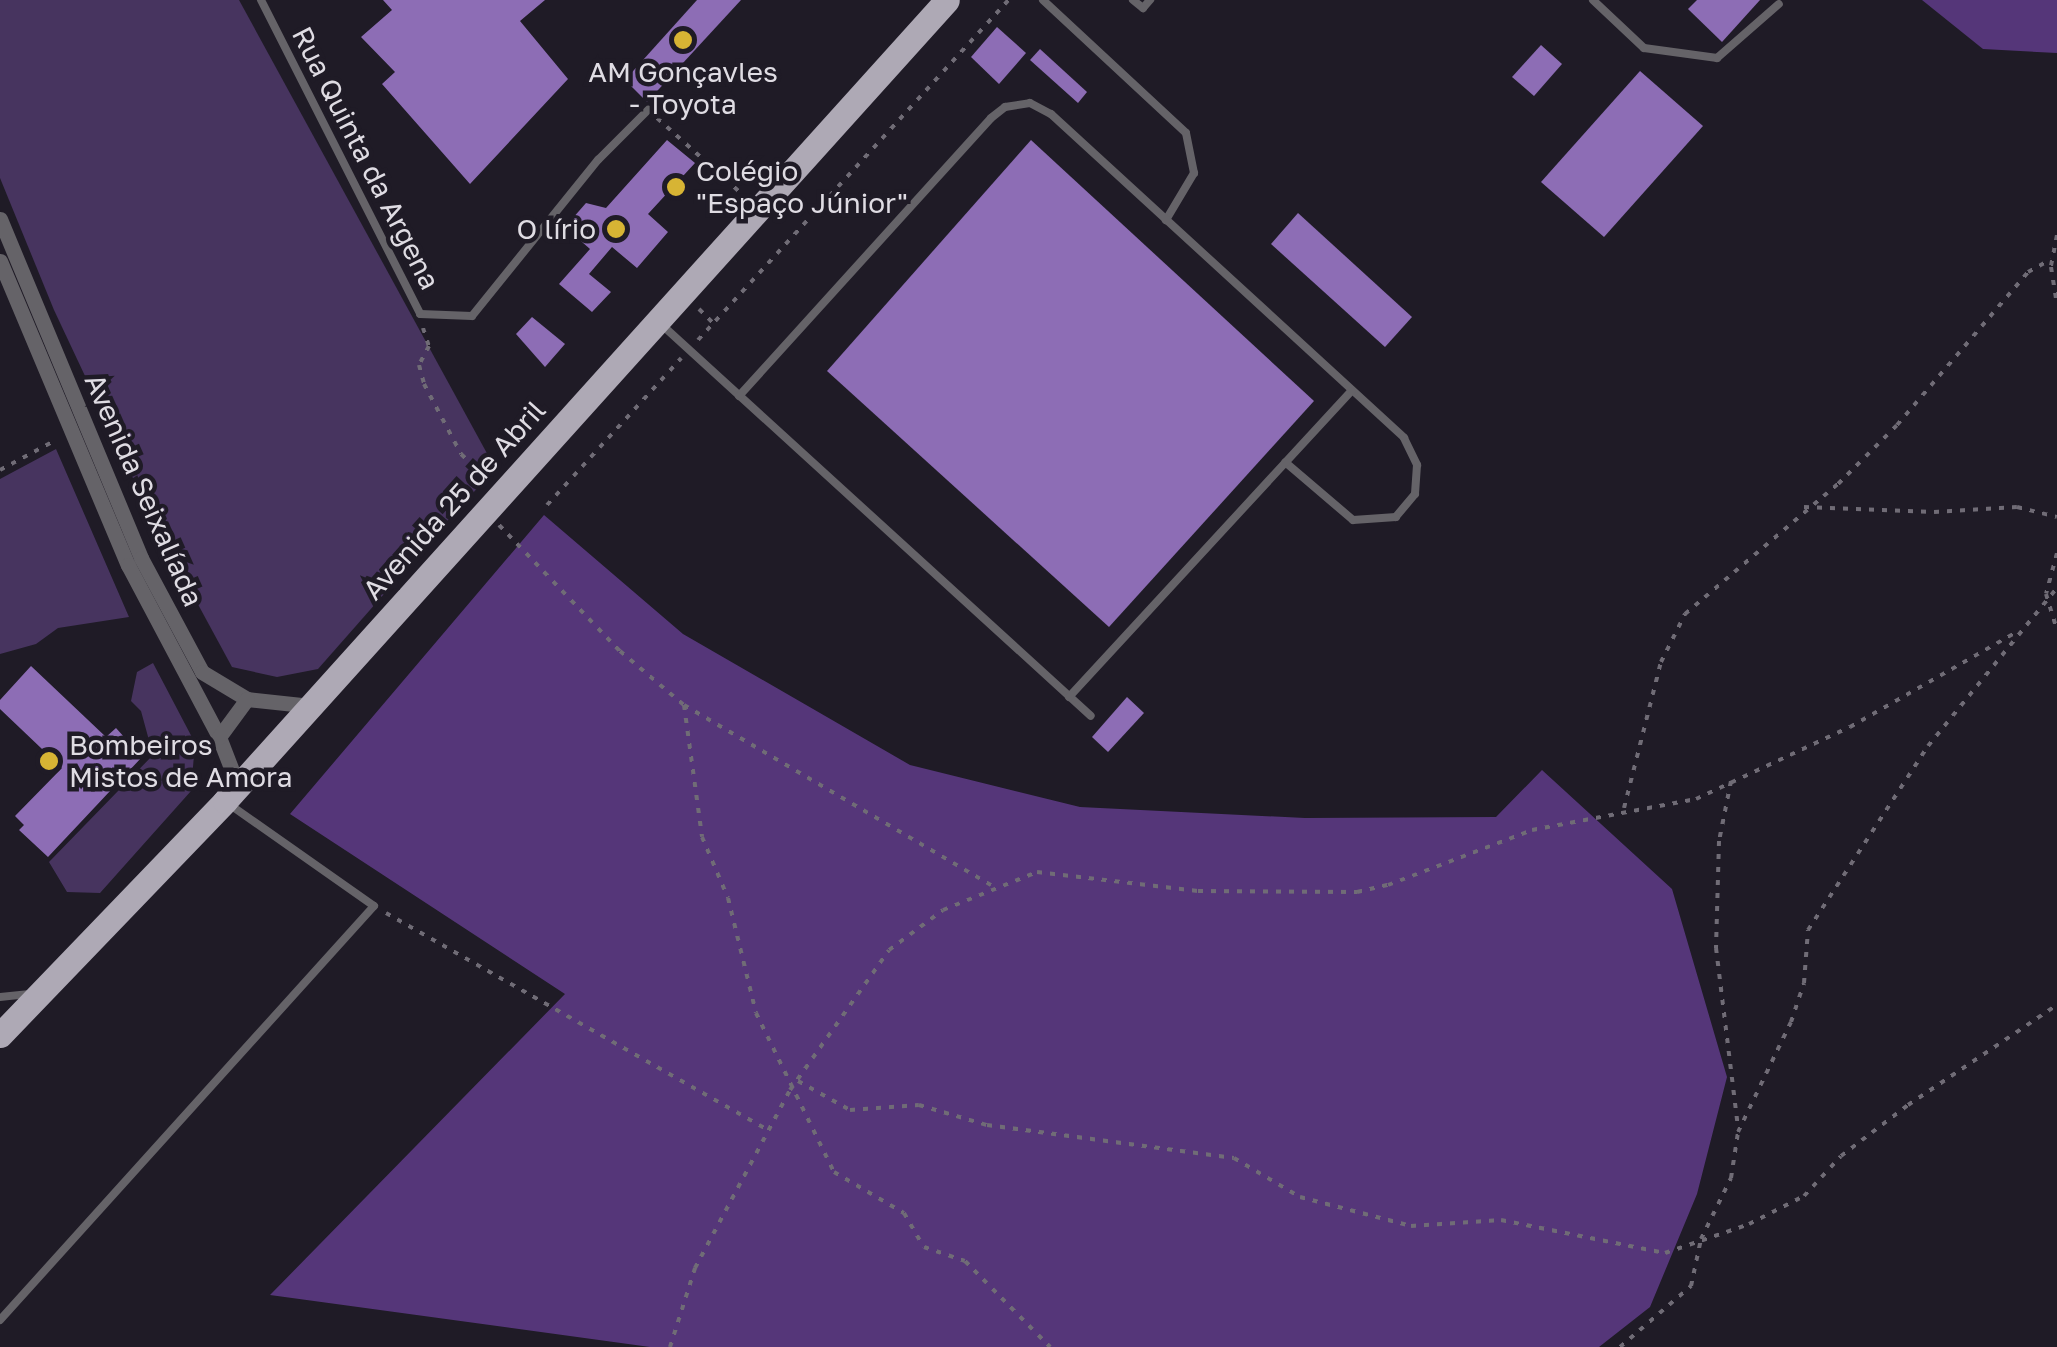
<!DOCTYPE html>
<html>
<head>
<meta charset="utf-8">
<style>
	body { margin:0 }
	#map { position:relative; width:2057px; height:1347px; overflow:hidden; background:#1f1b26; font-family:"Golos Text",sans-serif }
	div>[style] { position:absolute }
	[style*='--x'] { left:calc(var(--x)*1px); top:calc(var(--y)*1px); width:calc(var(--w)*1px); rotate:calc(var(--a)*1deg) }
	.green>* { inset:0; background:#47345f }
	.forest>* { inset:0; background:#553679 }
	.building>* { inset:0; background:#8d6db5 }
	.path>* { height:4px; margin-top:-2px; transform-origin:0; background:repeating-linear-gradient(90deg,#706c76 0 5px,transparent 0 13px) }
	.service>* { height:8px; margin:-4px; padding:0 4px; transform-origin:4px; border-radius:4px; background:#656368 }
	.minor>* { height:15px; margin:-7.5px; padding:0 7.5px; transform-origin:7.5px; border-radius:7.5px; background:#656368 }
	.primary>* { height:25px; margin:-12.5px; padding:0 12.5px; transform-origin:12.5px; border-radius:12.5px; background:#aea9b5 }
	.dots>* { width:28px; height:28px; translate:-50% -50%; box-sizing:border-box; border:5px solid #1f1b26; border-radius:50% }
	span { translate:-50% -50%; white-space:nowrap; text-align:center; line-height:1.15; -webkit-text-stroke:9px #1f1b26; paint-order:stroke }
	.poi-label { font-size:28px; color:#dfdce3 }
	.left { translate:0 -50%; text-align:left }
	.right { translate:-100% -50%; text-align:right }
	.street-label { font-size:28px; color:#dfdce3 }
</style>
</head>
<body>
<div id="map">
	<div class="green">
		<i style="clip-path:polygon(0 0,239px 0,495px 468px,318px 669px,277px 677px,232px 667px,156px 527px,54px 310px,0 178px)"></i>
		<i style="clip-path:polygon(56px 449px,129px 617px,58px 628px,36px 644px,0 654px,0 479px)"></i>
		<i style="clip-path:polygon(153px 663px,195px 743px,191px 791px,100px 893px,67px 892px,49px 862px,153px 755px,141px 711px,131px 701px,137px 672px)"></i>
	</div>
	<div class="forest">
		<i style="clip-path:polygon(1922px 0,2057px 0,2057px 53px,1983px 49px)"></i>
		<i style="clip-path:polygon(544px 515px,683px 634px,910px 765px,1080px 807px,1305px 818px,1496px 817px,1542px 770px,1672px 889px,1727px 1077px,1697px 1194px,1650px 1307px,1599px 1347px,650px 1347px,270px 1295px,565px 994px,290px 814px)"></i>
	</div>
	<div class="building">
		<i style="clip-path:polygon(383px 0,545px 0,520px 21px,568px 79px,470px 184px,382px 84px,395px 72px,361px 37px,392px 10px)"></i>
		<i style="clip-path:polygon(697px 0,741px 0,647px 102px,625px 80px)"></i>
		<i style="clip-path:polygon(1697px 0,1760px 0,1722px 42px,1688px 9px)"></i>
		<i style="clip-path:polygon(997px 27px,1026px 53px,999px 84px,971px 57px)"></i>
		<i style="clip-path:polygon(1541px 45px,1562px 64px,1534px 96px,1512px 77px)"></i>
		<i style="clip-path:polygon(1040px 49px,1087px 92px,1078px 103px,1030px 60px)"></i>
		<i style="clip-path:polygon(1640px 71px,1703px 126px,1604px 237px,1541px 182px)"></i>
		<i style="clip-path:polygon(667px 140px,695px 163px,648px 214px,668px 232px,637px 268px,612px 247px,589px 274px,611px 292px,592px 312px,559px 284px,590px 249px,565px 227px,586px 203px,606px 208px)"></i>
		<i style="clip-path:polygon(1031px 140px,1314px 401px,1109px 627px,827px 371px)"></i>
		<i style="clip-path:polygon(1298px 213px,1412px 317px,1385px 347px,1271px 244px)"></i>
		<i style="clip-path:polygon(532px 317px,565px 344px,545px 367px,516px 334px)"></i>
		<i style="clip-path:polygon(31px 666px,106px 737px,116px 728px,142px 757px,48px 857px,19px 830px,24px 825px,15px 816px,62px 768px,0 709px,0 700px)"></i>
		<i style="clip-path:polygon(1127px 697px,1144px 713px,1108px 752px,1092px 737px)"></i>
	</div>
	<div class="path">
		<i style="--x:657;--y:118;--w:115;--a:41.8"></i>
		<i style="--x:2057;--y:235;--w:33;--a:101"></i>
		<i style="--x:2051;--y:267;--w:37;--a:81"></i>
		<i style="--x:699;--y:309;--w:20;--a:45"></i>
		<i style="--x:423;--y:328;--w:19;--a:72"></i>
		<i style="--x:429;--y:346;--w:21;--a:118"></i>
		<i style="--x:419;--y:365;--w:20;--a:75"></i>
		<i style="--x:424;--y:384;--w:79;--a:62.1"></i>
		<i style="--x:461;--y:454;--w:35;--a:44"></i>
		<i style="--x:698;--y:340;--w:460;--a:-47.6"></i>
		<i style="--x:0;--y:470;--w:64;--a:-28.2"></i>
		<i style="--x:547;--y:505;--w:199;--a:-47.6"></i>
		<i style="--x:1804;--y:507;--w:130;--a:2.2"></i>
		<i style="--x:1934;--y:512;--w:83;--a:-3.4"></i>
		<i style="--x:2017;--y:507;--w:41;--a:14"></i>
		<i style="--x:499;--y:525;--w:175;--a:46.2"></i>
		<i style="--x:620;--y:651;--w:84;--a:40.2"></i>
		<i style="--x:684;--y:705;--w:133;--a:82.2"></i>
		<i style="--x:702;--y:837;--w:66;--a:66.9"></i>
		<i style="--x:728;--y:898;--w:118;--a:76.3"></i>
		<i style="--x:756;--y:1013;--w:177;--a:63.9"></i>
		<i style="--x:834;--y:1172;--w:81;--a:30.4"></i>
		<i style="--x:904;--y:1213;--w:39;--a:60"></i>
		<i style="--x:924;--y:1247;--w:43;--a:18.9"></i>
		<i style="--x:965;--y:1261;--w:121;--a:45.3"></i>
		<i style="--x:2057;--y:553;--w:42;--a:105"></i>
		<i style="--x:2046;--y:594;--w:38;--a:73"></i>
		<i style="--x:684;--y:705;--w:356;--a:30.4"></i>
		<i style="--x:1731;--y:781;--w:61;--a:101.3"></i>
		<i style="--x:1719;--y:841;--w:107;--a:91.6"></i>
		<i style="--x:1716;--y:948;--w:181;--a:83"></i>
		<i style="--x:1624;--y:808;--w:151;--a:-75.8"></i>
		<i style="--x:1661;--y:662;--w:54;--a:-63.4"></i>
		<i style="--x:1685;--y:614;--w:201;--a:-40.4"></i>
		<i style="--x:1838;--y:484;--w:83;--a:-45"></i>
		<i style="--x:1897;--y:425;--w:201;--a:-49.4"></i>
		<i style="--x:2028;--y:272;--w:26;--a:-29"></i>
		<i style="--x:386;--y:913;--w:441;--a:29.6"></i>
		<i style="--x:798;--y:1081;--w:60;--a:29.1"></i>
		<i style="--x:850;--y:1110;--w:69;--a:-4.1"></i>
		<i style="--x:919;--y:1105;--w:71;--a:16.4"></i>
		<i style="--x:987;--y:1125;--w:249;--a:7.6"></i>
		<i style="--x:1234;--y:1158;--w:77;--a:30.6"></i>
		<i style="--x:1300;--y:1197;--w:115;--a:14.6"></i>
		<i style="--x:1411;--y:1226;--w:90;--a:-3.8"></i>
		<i style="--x:1501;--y:1220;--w:167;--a:11.4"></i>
		<i style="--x:1665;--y:1253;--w:89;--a:-19"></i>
		<i style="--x:1749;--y:1224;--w:62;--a:-27"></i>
		<i style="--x:1804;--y:1196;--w:54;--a:-47.2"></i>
		<i style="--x:1841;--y:1156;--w:84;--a:-37.3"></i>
		<i style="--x:1908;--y:1105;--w:179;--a:-33.9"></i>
		<i style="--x:670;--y:1347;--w:83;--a:-72.4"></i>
		<i style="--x:695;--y:1268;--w:202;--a:-61.9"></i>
		<i style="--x:790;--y:1090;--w:171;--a:-54.7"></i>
		<i style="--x:889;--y:950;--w:67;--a:-36.5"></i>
		<i style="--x:943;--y:910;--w:101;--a:-22"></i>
		<i style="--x:1037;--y:872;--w:162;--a:6.7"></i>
		<i style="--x:1198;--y:891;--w:159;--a:0.4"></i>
		<i style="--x:1357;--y:892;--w:32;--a:-13"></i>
		<i style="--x:1388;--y:885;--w:154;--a:-20.9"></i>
		<i style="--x:1532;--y:830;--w:167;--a:-10.7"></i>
		<i style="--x:1696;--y:799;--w:170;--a:-25.1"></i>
		<i style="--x:1850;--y:727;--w:190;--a:-29.7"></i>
		<i style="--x:1620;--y:1347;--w:94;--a:-40.7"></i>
		<i style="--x:1691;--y:1286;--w:48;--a:-78"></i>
		<i style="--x:1701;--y:1239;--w:68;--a:-63.8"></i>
		<i style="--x:1731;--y:1178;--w:47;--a:-81.3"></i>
		<i style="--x:1738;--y:1132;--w:122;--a:-64.3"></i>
		<i style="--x:1791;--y:1022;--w:41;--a:-71.6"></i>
		<i style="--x:1804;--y:983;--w:53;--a:-85.7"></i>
		<i style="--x:1808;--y:930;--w:220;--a:-56.9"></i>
		<i style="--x:1928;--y:746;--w:204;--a:-50.8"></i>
	</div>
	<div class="service">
		<i style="--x:261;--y:0;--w:352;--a:63.1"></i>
		<i style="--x:420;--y:314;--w:52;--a:2.2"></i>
		<i style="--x:472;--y:316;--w:201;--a:-51.1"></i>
		<i style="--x:598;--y:160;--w:71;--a:-45"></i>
		<i style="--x:1043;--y:0;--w:195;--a:42.9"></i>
		<i style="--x:1186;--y:133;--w:41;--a:78.7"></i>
		<i style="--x:1194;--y:173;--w:55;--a:120.8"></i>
		<i style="--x:1133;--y:0;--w:13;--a:39"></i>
		<i style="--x:1143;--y:8;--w:11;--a:-49"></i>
		<i style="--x:1593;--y:0;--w:70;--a:43.3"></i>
		<i style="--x:1644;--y:48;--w:74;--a:7.8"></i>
		<i style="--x:1717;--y:58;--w:82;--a:-41.1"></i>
		<i style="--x:662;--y:325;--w:580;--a:42.35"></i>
		<i style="--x:739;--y:396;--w:375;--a:-47.8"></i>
		<i style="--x:991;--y:118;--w:18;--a:-38"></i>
		<i style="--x:1005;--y:107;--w:25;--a:-9"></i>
		<i style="--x:1030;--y:103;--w:24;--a:28"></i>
		<i style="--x:1051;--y:114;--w:479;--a:42.5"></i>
		<i style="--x:1404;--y:438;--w:30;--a:64"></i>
		<i style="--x:1417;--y:465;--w:29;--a:94"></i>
		<i style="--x:1415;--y:494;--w:30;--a:130"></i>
		<i style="--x:1396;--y:517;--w:43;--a:176"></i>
		<i style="--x:1353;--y:520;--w:89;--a:-139.5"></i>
		<i style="--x:1069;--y:697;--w:416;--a:-47.3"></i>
		<i style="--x:0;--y:997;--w:30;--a:-6"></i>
		<i style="--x:0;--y:1320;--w:558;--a:-47.91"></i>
		<i style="--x:374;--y:906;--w:177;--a:-144.9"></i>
	</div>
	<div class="minor">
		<i style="--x:0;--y:219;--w:367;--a:67.4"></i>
		<i style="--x:141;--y:558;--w:129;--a:61.8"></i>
		<i style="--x:202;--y:672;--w:52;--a:31"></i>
		<i style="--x:247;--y:699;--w:64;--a:6.2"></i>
		<i style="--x:0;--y:261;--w:330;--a:67.2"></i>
		<i style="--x:128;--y:565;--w:195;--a:62.1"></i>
		<i style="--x:219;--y:737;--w:53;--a:68.8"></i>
		<i style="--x:219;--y:737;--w:47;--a:-53.6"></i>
	</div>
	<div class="primary">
		<i style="--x:0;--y:1035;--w:325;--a:-46.1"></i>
		<i style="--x:225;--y:801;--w:1078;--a:-47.97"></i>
	</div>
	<div class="dots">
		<i style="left:683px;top:40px;background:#d7b434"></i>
		<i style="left:676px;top:187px;background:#d7b434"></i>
		<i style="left:616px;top:229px;background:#d7b434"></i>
		<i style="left:49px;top:761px;background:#d7b434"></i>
	</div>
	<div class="poi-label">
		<span style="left:683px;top:88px">AM Gonçavles<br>- Toyota</span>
		<span class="left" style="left:696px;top:187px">Colégio<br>"Espaço Júnior"</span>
		<span class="right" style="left:596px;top:229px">O lírio</span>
		<span class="left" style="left:69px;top:761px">Bombeiros<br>Mistos de Amora</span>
	</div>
	<div class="street-label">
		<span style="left:366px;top:158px;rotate:63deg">Rua Quinta da Argena</span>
		<span style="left:144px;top:490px;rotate:66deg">Avenida Seixalíada</span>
		<span style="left:454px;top:500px;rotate:-48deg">Avenida 25 de Abril</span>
	</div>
</div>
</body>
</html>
